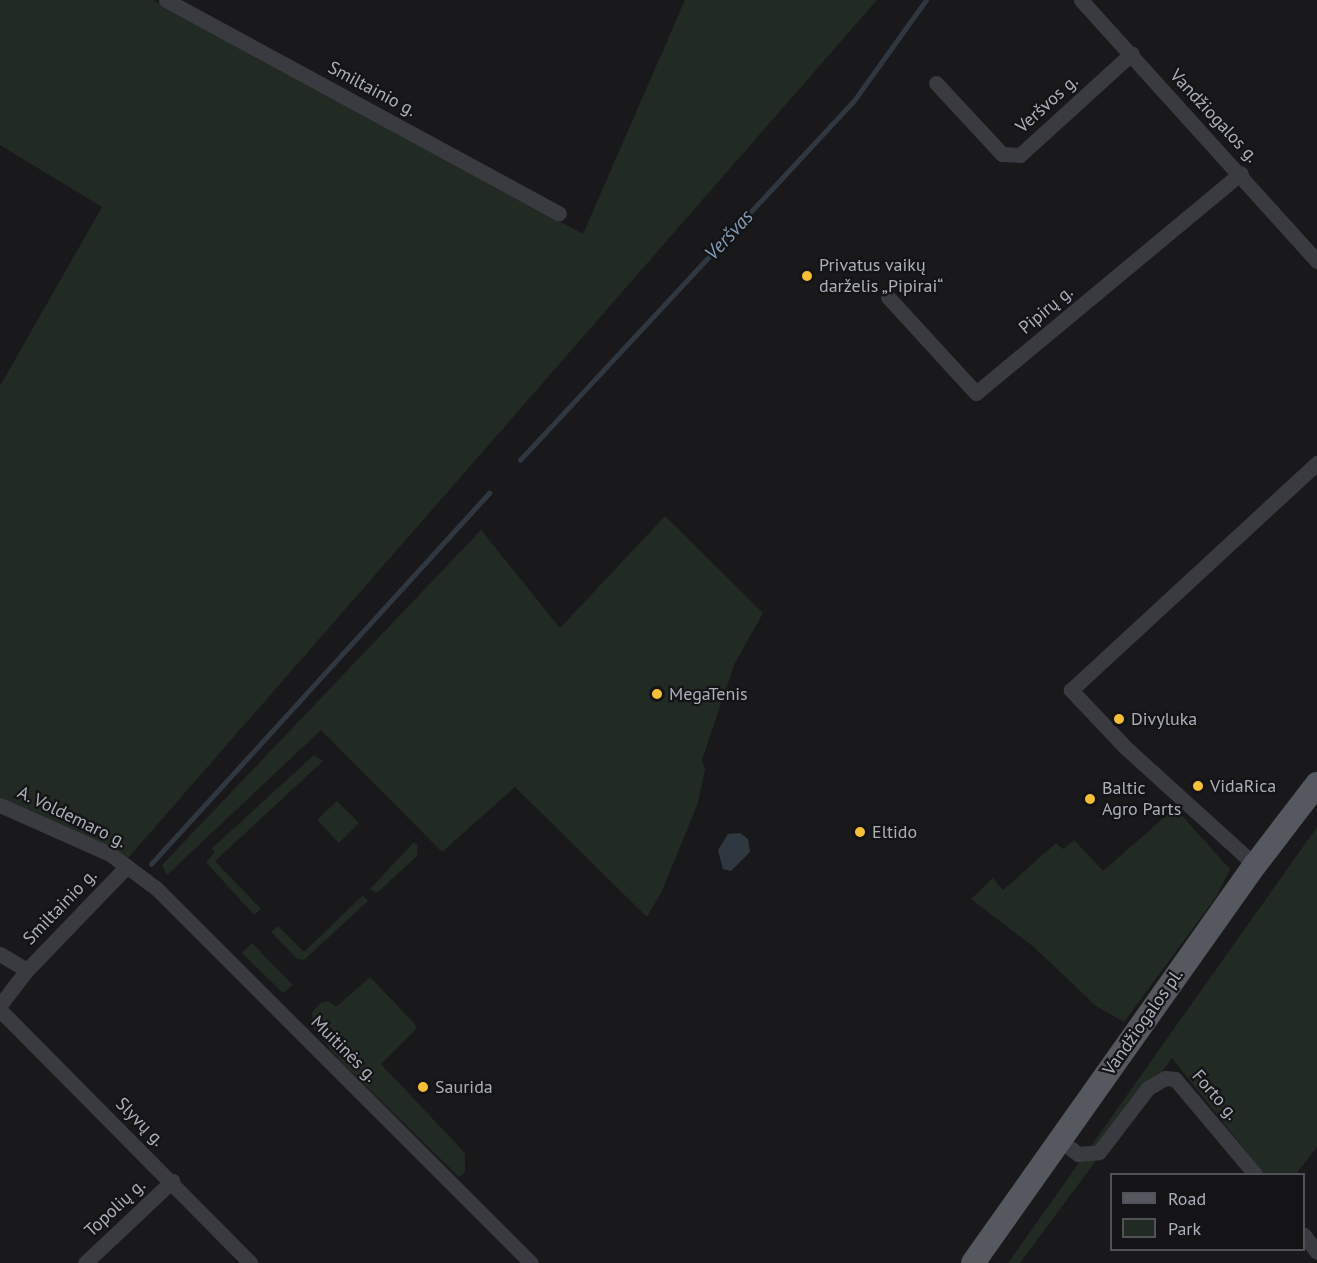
<!DOCTYPE html>
<html>
<head>
<meta charset="utf-8">
<style>
	body { margin:0 }
	#map { position:relative; width:1317px; height:1263px; overflow:hidden; background:#19191c; font-family:"PT Sans",sans-serif }
	div>[style] { position:absolute }
	[style*='--x'] { left:calc(var(--x)*1px); top:calc(var(--y)*1px); width:calc(var(--w)*1px); rotate:calc(var(--a)*1deg) }
	.green>* { inset:0; background:#212a23 }
	.water>* { inset:0; background:#2f3840 }
	.stream>* { height:4.5px; margin:-2.25px; padding:0 2.25px; transform-origin:2.25px; border-radius:2.25px; background:#2f3840 }
	.street>* { height:15px; margin:-7.5px; padding:0 7.5px; transform-origin:7.5px; border-radius:7.5px; background:#3a3b41 }
	.primary>* { height:24px; margin:-12px; padding:0 12px; transform-origin:12px; border-radius:12px; background:#565860 }
	.dots>* { width:16px; height:16px; translate:-50% -50%; box-sizing:border-box; border:3px solid #141417; border-radius:50% }
	span { translate:-50% -50%; white-space:nowrap; text-align:center; line-height:1.15; -webkit-text-stroke:4.5px #141417; paint-order:stroke }
	.street-label { font-size:18px; color:#acb0bb }
	.poi-label { font-size:18px; color:#acb0bb }
	.left { translate:0 -50%; text-align:left }
	.water-label { font-size:20px; color:#829cb7; font-style:italic }
	.legend { position:absolute; left:1110px; top:1173px; width:195px; height:78px; box-sizing:border-box; background:#141417; border:2px solid #515259; margin:0; padding:8px 10px; list-style:none; font-size:18px; color:#acb0bb }
	.legend li { display:flex; align-items:center; gap:12px; height:30px }
	.legend b { width:30px; border:2px solid #515259 }
</style>
</head>
<body>
<div id="map">
	<div class="green">
		<i style="clip-path:polygon(0 0,153px 0,583px 234px,685px 0,877px 0,128px 858px,0 799px,0 386px,102px 207px,0 145px)"></i>
		<i style="clip-path:polygon(665px 516px,763px 613px,734px 665px,702px 760px,705px 769px,698px 803px,661px 893px,647px 917px,515px 787px,442px 852px,321px 730px,167px 875px,162px 865px,481px 530px,560px 628px)"></i>
		<i style="clip-path:polygon(314px 755px,323px 761px,215px 861px,261px 909px,254px 915px,206px 862px,215px 852px,211px 849px)"></i>
		<i style="clip-path:polygon(337px 801px,359px 823px,339px 843px,317px 820px)"></i>
		<i style="clip-path:polygon(1175px 808px,1230px 869px,1216px 897px,1124px 1022px,1096px 1006px,1035px 948px,971px 899px,993px 878px,1003px 890px,1056px 843px,1063px 849px,1074px 840px,1103px 871px)"></i>
		<i style="clip-path:polygon(1317px 827px,1317px 1147px,1296px 1174px,1264px 1174px,1172px 1058px,1020px 1263px,1008px 1263px)"></i>
		<i style="clip-path:polygon(414px 842px,418px 846px,417px 856px,377px 893px,370px 889px)"></i>
		<i style="clip-path:polygon(363px 895px,368px 901px,304px 960px,297px 959px,271px 932px,278px 926px,304px 952px)"></i>
		<i style="clip-path:polygon(252px 943px,293px 985px,283px 993px,242px 953px)"></i>
		<i style="clip-path:polygon(370px 977px,415px 1024px,416px 1029px,381px 1064px,465px 1153px,465px 1172px,459px 1177px,341px 1062px,314px 1030px,312px 1013px,320px 1003px,329px 1001px,336px 1007px)"></i>
	</div>
	<div class="water">
		<i style="clip-path:polygon(740px 833px,748px 839px,750px 852px,731px 871px,723px 869px,718px 850px,728px 834px)"></i>
	</div>
	<div class="stream">
		<i style="--x:520;--y:460;--w:489;--a:-47.1"></i>
		<i style="--x:853;--y:102;--w:125;--a:-54.4"></i>
		<i style="--x:151;--y:864;--w:502;--a:-47.66"></i>
	</div>
	<div class="street">
		<i style="--x:166;--y:0;--w:447;--a:28.5"></i>
		<i style="--x:1081;--y:0;--w:352;--a:47.9"></i>
		<i style="--x:936;--y:83;--w:97;--a:47.1"></i>
		<i style="--x:1002;--y:154;--w:18;--a:3"></i>
		<i style="--x:1020;--y:155;--w:151;--a:-42.3"></i>
		<i style="--x:888;--y:297;--w:130;--a:47.5"></i>
		<i style="--x:976;--y:393;--w:344;--a:-39.7"></i>
		<i style="--x:0;--y:805;--w:120;--a:24"></i>
		<i style="--x:110;--y:854;--w:57;--a:36.5"></i>
		<i style="--x:156;--y:888;--w:530;--a:45"></i>
		<i style="--x:1255;--y:865;--w:176;--a:-137.8"></i>
		<i style="--x:1125;--y:747;--w:79;--a:-133.5"></i>
		<i style="--x:1071;--y:690;--w:335;--a:-42.7"></i>
		<i style="--x:0;--y:954;--w:31;--a:31"></i>
		<i style="--x:0;--y:1005;--w:44;--a:-52.4"></i>
		<i style="--x:27;--y:970;--w:144;--a:-46.1"></i>
		<i style="--x:0;--y:1010;--w:356;--a:45.3"></i>
		<i style="--x:1060;--y:1140;--w:23;--a:38"></i>
		<i style="--x:1078;--y:1154;--w:21;--a:-5"></i>
		<i style="--x:1099;--y:1152;--w:81;--a:-52.6"></i>
		<i style="--x:1148;--y:1088;--w:20;--a:-30"></i>
		<i style="--x:1165;--y:1078;--w:10;--a:6"></i>
		<i style="--x:1175;--y:1079;--w:124;--a:49.9"></i>
		<i style="--x:1304;--y:1235;--w:21;--a:53"></i>
		<i style="--x:85;--y:1263;--w:120;--a:-43.3"></i>
	</div>
	<div class="primary">
		<i style="--x:973;--y:1263;--w:488;--a:-54.7"></i>
		<i style="--x:1255;--y:865;--w:102;--a:-52.6"></i>
	</div>
	<div class="dots">
		<i style="left:807px;top:276px;background:#f6bf37"></i>
		<i style="left:657px;top:694px;background:#f6bf37"></i>
		<i style="left:1119px;top:719px;background:#f6bf37"></i>
		<i style="left:1198px;top:786px;background:#f6bf37"></i>
		<i style="left:1090px;top:799px;background:#f6bf37"></i>
		<i style="left:860px;top:832px;background:#f6bf37"></i>
		<i style="left:423px;top:1087px;background:#f6bf37"></i>
	</div>
	<div class="street-label">
		<span style="left:372px;top:89px;rotate:28deg">Smiltainio g.</span>
		<span style="left:1047px;top:104px;rotate:-42deg">Veršvos g.</span>
		<span style="left:1214px;top:116px;rotate:47deg">Vandžiogalos g.</span>
		<span style="left:1046px;top:310px;rotate:-40deg">Pipirų g.</span>
		<span style="left:72px;top:817px;rotate:26deg">A. Voldemaro g.</span>
		<span style="left:60px;top:907px;rotate:-46deg">Smiltainio g.</span>
		<span style="left:1143px;top:1022px;rotate:-55deg">Vandžiogalos pl.</span>
		<span style="left:344px;top:1049px;rotate:45deg">Muitinės g.</span>
		<span style="left:1215px;top:1095px;rotate:49deg">Forto g.</span>
		<span style="left:140px;top:1122px;rotate:45deg">Slyvų g.</span>
		<span style="left:115px;top:1208px;rotate:-43deg">Topolių g.</span>
	</div>
	<div class="poi-label">
		<span class="left" style="left:819px;top:276px">Privatus vaikų<br>darželis „Pipirai“</span>
		<span class="left" style="left:669px;top:694px">MegaTenis</span>
		<span class="left" style="left:1131px;top:719px">Divyluka</span>
		<span class="left" style="left:1210px;top:786px">VidaRica</span>
		<span class="left" style="left:1102px;top:799px">Baltic<br>Agro Parts</span>
		<span class="left" style="left:872px;top:832px">Eltido</span>
		<span class="left" style="left:435px;top:1087px">Saurida</span>
	</div>
	<div class="water-label">
		<span style="left:729px;top:235px;rotate:-47deg">Veršvas</span>
	</div>
	<ul class="legend">
	<li><b style="height:8px;background:#565860"></b>Road</li>
	<li><b style="height:16px;background:#212a23"></b>Park</li>
	</ul>
</div>
</body>
</html>
